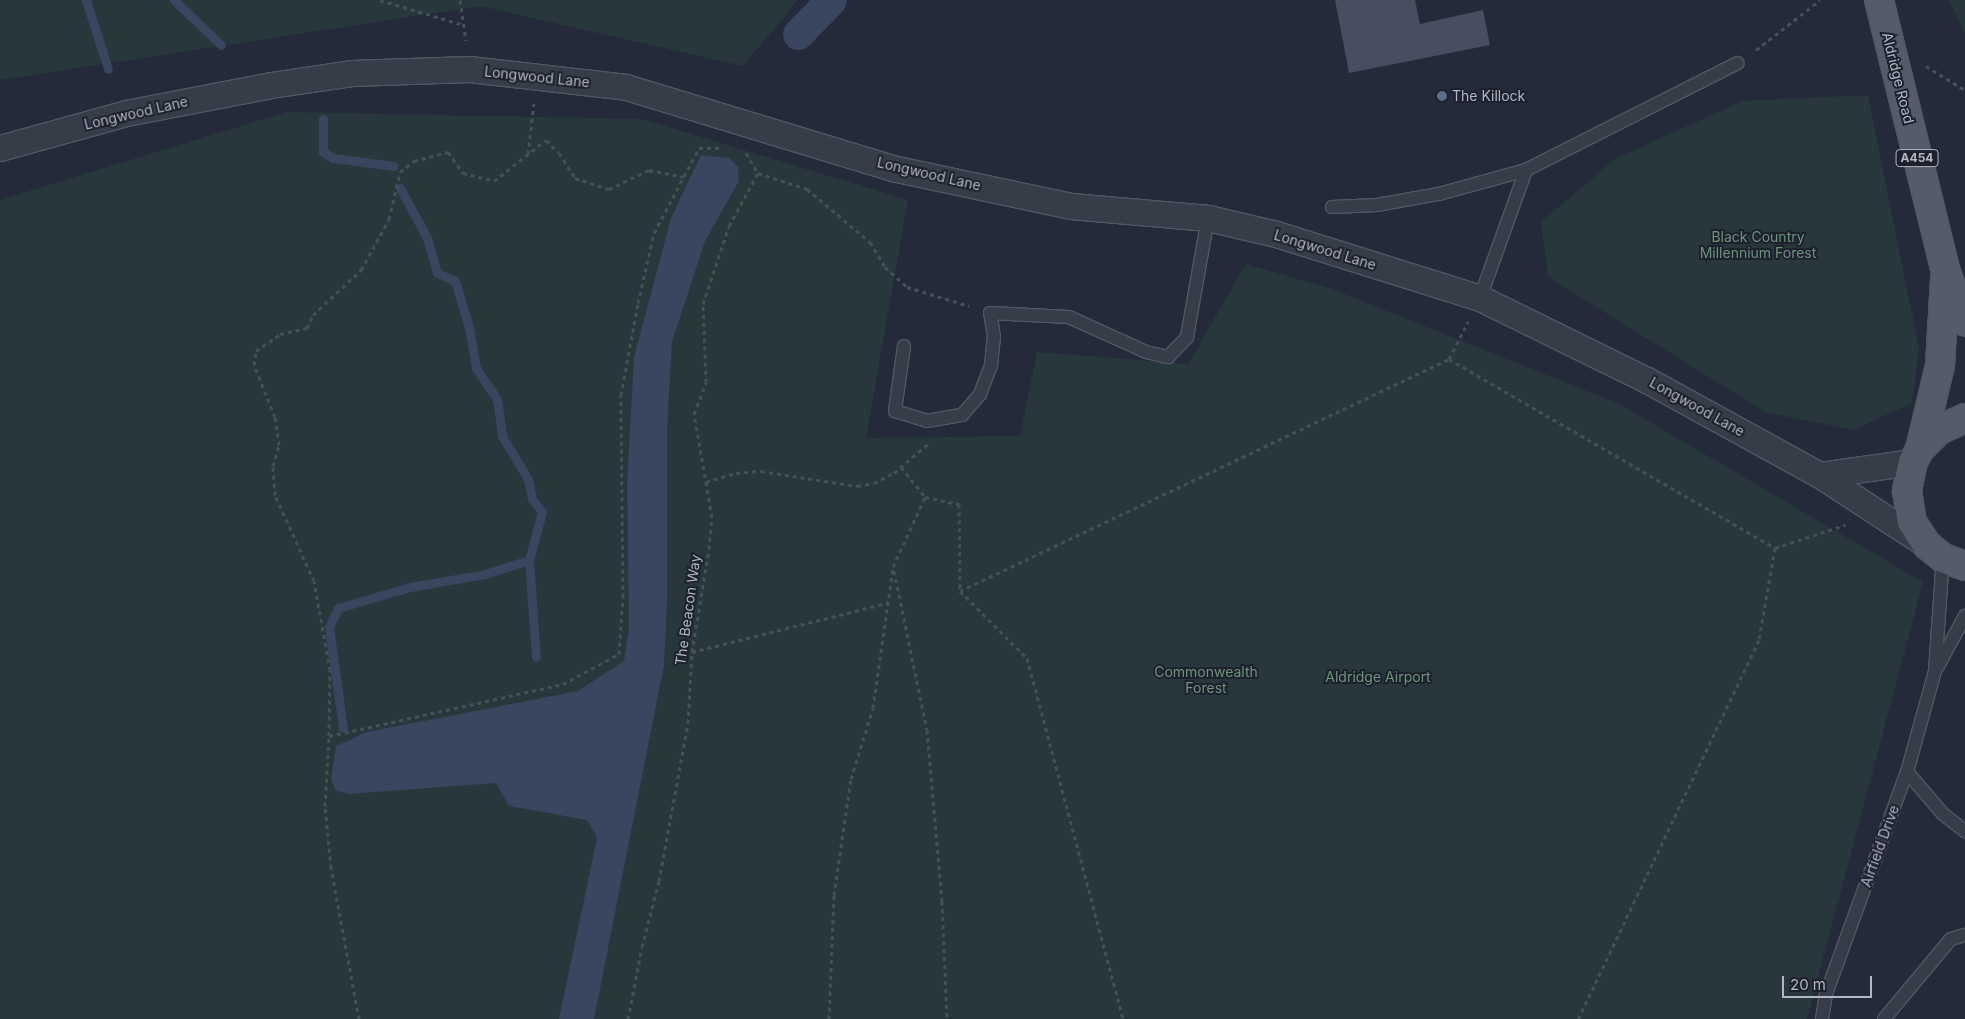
<!DOCTYPE html>
<html>
<head>
<meta charset="utf-8">
<style>
	body { margin:0 }
	#map { position:relative; width:1965px; height:1019px; overflow:hidden; background:#242a39; font-family:Inter,sans-serif }
	div>[style] { position:absolute }
	[style*='--x'] { left:calc(var(--x)*1px); top:calc(var(--y)*1px); width:calc(var(--w)*1px); rotate:calc(var(--a)*1deg) }
	.green>* { inset:0; background:#27373b }
	.water>* { inset:0; background:#3a4560 }
	.stream>* { height:9px; margin:-4.5px; padding:0 4.5px; transform-origin:4.5px; border-radius:4.5px; background:#3a4560 }
	.canal>* { height:31px; margin:-15.5px; padding:0 15.5px; transform-origin:15.5px; border-radius:15.5px; background:#3a4560 }
	.building>* { inset:0; background:#484d5f }
	.path>* { height:3px; margin-top:-1.5px; transform-origin:0; background:repeating-linear-gradient(90deg,#445257 0 4px,transparent 0 8px) }
	.roads { filter:drop-shadow(1px 0 #535764) drop-shadow(-1px 0 #535764) drop-shadow(0 1px #535764) drop-shadow(0 -1px #535764) }
	.service>* { height:12px; margin:-6px; padding:0 6px; transform-origin:6px; border-radius:6px; background:#373c49 }
	.minor>* { height:25px; margin:-12.5px; padding:0 12.5px; transform-origin:12.5px; border-radius:12.5px; background:#373c49 }
	.primary>* { height:28px; margin:-14px; padding:0 14px; transform-origin:14px; border-radius:14px; background:#555b69 }
	.dots>* { width:14px; height:14px; translate:-50% -50%; box-sizing:border-box; border:2px solid #1d212e; border-radius:50% }
	span { translate:-50% -50%; white-space:nowrap; text-align:center; line-height:1.15; -webkit-text-stroke:4px #1d212e; paint-order:stroke }
	.shield-label span { padding:1px 4px; background:#1d212e; border:1px solid; border-radius:4px; -webkit-text-stroke-width:0 }
	.shield-label { font-size:12px; color:#b3b7c5; font-weight:700 }
	.street-label { font-size:14px; color:#b3b7c5 }
	.poi-label { font-size:14px; color:#b3b7c5 }
	.left { translate:0 -50%; text-align:left }
	.park-label { font-size:14px; color:#6c947a }
	.scale { position:absolute; left:1782px; top:976px; width:90px; height:22px; box-sizing:border-box; border:2px solid #b3b7c5; border-top:0; padding-left:6px; font-size:15px; line-height:18px; white-space:nowrap; color:#b3b7c5; -webkit-text-stroke:4px #1d212e; paint-order:stroke }
</style>
</head>
<body>
<div id="map">
	<div class="green">
		<i style="clip-path:polygon(0 0,798px 0,743px 66px,480px 6px,0 80px)"></i>
		<i style="clip-path:polygon(1949px 0,1965px 0,1965px 33px)"></i>
		<i style="clip-path:polygon(1868px 95px,1919px 348px,1912px 403px,1854px 430px,1765px 412px,1548px 277px,1541px 222px,1615px 159px,1742px 101px)"></i>
		<i style="clip-path:polygon(287px 112px,642px 119px,908px 200px,866px 438px,1020px 436px,1037px 352px,1188px 364px,1246px 264px,1329px 288px,1619px 404px,1923px 582px,1807px 1019px,0 1019px,0 200px)"></i>
	</div>
	<div class="water">
		<i style="clip-path:polygon(701px 155px,729px 158px,738px 167px,739px 181px,705px 241px,672px 342px,667px 428px,667px 605px,664px 665px,594px 1019px,559px 1019px,597px 838px,587px 820px,509px 806px,496px 783px,349px 794px,335px 790px,331px 779px,336px 746px,367px 732px,578px 691px,624px 661px,629px 628px,627px 483px,634px 357px,671px 218px)"></i>
	</div>
	<div class="stream">
		<i style="--x:86;--y:0;--w:72;--a:72.3"></i>
		<i style="--x:174;--y:0;--w:65;--a:43.8"></i>
		<i style="--x:323;--y:119;--w:33;--a:90"></i>
		<i style="--x:323;--y:152;--w:12;--a:31"></i>
		<i style="--x:333;--y:158;--w:61;--a:7.6"></i>
		<i style="--x:400;--y:188;--w:57;--a:61.6"></i>
		<i style="--x:427;--y:238;--w:36;--a:74"></i>
		<i style="--x:437;--y:273;--w:20;--a:24"></i>
		<i style="--x:455;--y:281;--w:48;--a:73.1"></i>
		<i style="--x:469;--y:327;--w:42;--a:80.3"></i>
		<i style="--x:476;--y:368;--w:37;--a:56"></i>
		<i style="--x:497;--y:399;--w:37;--a:82"></i>
		<i style="--x:502;--y:436;--w:50;--a:58.8"></i>
		<i style="--x:528;--y:479;--w:20;--a:79"></i>
		<i style="--x:532;--y:499;--w:16;--a:52"></i>
		<i style="--x:542;--y:512;--w:50;--a:105.2"></i>
		<i style="--x:529;--y:560;--w:97;--a:85.9"></i>
		<i style="--x:343;--y:728;--w:102;--a:-97.9"></i>
		<i style="--x:329;--y:627;--w:21;--a:-65"></i>
		<i style="--x:338;--y:608;--w:75;--a:-16.3"></i>
		<i style="--x:410;--y:587;--w:76;--a:-9.8"></i>
		<i style="--x:485;--y:574;--w:46;--a:-17.7"></i>
	</div>
	<div class="canal">
		<i style="--x:798;--y:34;--w:47;--a:-45.9"></i>
	</div>
	<div class="building">
		<i style="clip-path:polygon(1335px 0,1415px 0,1420px 24px,1483px 10px,1490px 45px,1349px 73px)"></i>
	</div>
	<div class="path">
		<i style="--x:380;--y:0;--w:88;--a:16.6"></i>
		<i style="--x:460;--y:0;--w:41;--a:81.7"></i>
		<i style="--x:1756;--y:50;--w:81;--a:-38"></i>
		<i style="--x:1926;--y:66;--w:46;--a:31.6"></i>
		<i style="--x:746;--y:153;--w:23;--a:59"></i>
		<i style="--x:758;--y:173;--w:52;--a:18.1"></i>
		<i style="--x:807;--y:189;--w:82;--a:40.1"></i>
		<i style="--x:870;--y:242;--w:29;--a:59"></i>
		<i style="--x:885;--y:267;--w:30;--a:42"></i>
		<i style="--x:907;--y:287;--w:65;--a:17"></i>
		<i style="--x:528;--y:154;--w:51;--a:-83.3"></i>
		<i style="--x:1449;--y:359;--w:42;--a:-62.8"></i>
		<i style="--x:901;--y:467;--w:38;--a:51"></i>
		<i style="--x:925;--y:497;--w:35;--a:12"></i>
		<i style="--x:959;--y:504;--w:87;--a:89.3"></i>
		<i style="--x:960;--y:591;--w:95;--a:45"></i>
		<i style="--x:1027;--y:658;--w:374;--a:75.1"></i>
		<i style="--x:706;--y:482;--w:31;--a:-17"></i>
		<i style="--x:736;--y:473;--w:25;--a:-5"></i>
		<i style="--x:761;--y:471;--w:97;--a:8.9"></i>
		<i style="--x:857;--y:486;--w:17;--a:-10"></i>
		<i style="--x:874;--y:483;--w:22;--a:-27"></i>
		<i style="--x:894;--y:473;--w:46;--a:-40.6"></i>
		<i style="--x:1775;--y:548;--w:74;--a:-18.2"></i>
		<i style="--x:894;--y:571;--w:162;--a:78.3"></i>
		<i style="--x:927;--y:730;--w:172;--a:85"></i>
		<i style="--x:942;--y:901;--w:118;--a:87.6"></i>
		<i style="--x:960;--y:591;--w:541;--a:-25.38"></i>
		<i style="--x:1449;--y:359;--w:377;--a:30.1"></i>
		<i style="--x:1775;--y:548;--w:93;--a:99.9"></i>
		<i style="--x:1759;--y:640;--w:420;--a:115.5"></i>
		<i style="--x:692;--y:652;--w:201;--a:-14.1"></i>
		<i style="--x:329;--y:736;--w:66;--a:-89.1"></i>
		<i style="--x:330;--y:670;--w:90;--a:-100.2"></i>
		<i style="--x:314;--y:581;--w:94;--a:-114.4"></i>
		<i style="--x:275;--y:495;--w:29;--a:-94"></i>
		<i style="--x:273;--y:466;--w:22;--a:-74"></i>
		<i style="--x:279;--y:445;--w:28;--a:-98"></i>
		<i style="--x:275;--y:417;--w:56;--a:-112"></i>
		<i style="--x:254;--y:365;--w:14;--a:-82"></i>
		<i style="--x:256;--y:351;--w:29;--a:-35"></i>
		<i style="--x:280;--y:334;--w:28;--a:-13"></i>
		<i style="--x:307;--y:328;--w:14;--a:-65"></i>
		<i style="--x:313;--y:315;--w:66;--a:-43.2"></i>
		<i style="--x:361;--y:270;--w:58;--a:-61.2"></i>
		<i style="--x:389;--y:219;--w:48;--a:-76.8"></i>
		<i style="--x:400;--y:172;--w:18;--a:-38"></i>
		<i style="--x:414;--y:161;--w:35;--a:-15"></i>
		<i style="--x:448;--y:152;--w:26;--a:54"></i>
		<i style="--x:463;--y:173;--w:32;--a:14"></i>
		<i style="--x:494;--y:181;--w:66;--a:-38.3"></i>
		<i style="--x:546;--y:140;--w:18;--a:45"></i>
		<i style="--x:559;--y:153;--w:30;--a:57"></i>
		<i style="--x:575;--y:178;--w:36;--a:18"></i>
		<i style="--x:609;--y:189;--w:44;--a:-25.4"></i>
		<i style="--x:649;--y:170;--w:36;--a:11"></i>
		<i style="--x:359;--y:1019;--w:154;--a:-100.5"></i>
		<i style="--x:331;--y:868;--w:62;--a:-95.5"></i>
		<i style="--x:325;--y:806;--w:70;--a:-86.7"></i>
		<i style="--x:329;--y:736;--w:240;--a:-12.5"></i>
		<i style="--x:563;--y:684;--w:64;--a:-28.2"></i>
		<i style="--x:619;--y:654;--w:57;--a:-86"></i>
		<i style="--x:623;--y:597;--w:202;--a:-90.6"></i>
		<i style="--x:621;--y:395;--w:94;--a:-79.5"></i>
		<i style="--x:638;--y:303;--w:72;--a:-77.1"></i>
		<i style="--x:654;--y:233;--w:96;--a:-62.1"></i>
		<i style="--x:699;--y:148;--w:24;--a:0"></i>
		<i style="--x:628;--y:1019;--w:73;--a:-79"></i>
		<i style="--x:642;--y:947;--w:68;--a:-75.6"></i>
		<i style="--x:659;--y:881;--w:161;--a:-79.6"></i>
		<i style="--x:688;--y:723;--w:71;--a:-86.8"></i>
		<i style="--x:692;--y:652;--w:104;--a:-80.6"></i>
		<i style="--x:709;--y:549;--w:32;--a:-85"></i>
		<i style="--x:712;--y:517;--w:105;--a:-99.9"></i>
		<i style="--x:694;--y:414;--w:34;--a:-69"></i>
		<i style="--x:706;--y:382;--w:78;--a:-92.2"></i>
		<i style="--x:703;--y:304;--w:82;--a:-71.6"></i>
		<i style="--x:729;--y:226;--w:60;--a:-61.3"></i>
		<i style="--x:829;--y:1019;--w:124;--a:-87.7"></i>
		<i style="--x:834;--y:895;--w:117;--a:-81.7"></i>
		<i style="--x:851;--y:779;--w:74;--a:-72.8"></i>
		<i style="--x:873;--y:708;--w:142;--a:-81.9"></i>
		<i style="--x:893;--y:567;--w:77;--a:-65.4"></i>
	</div>
	<div class="roads">
		<div class="service">
			<i style="--x:1332;--y:207;--w:45;--a:-2.5"></i>
			<i style="--x:1377;--y:205;--w:63;--a:-10.1"></i>
			<i style="--x:1439;--y:194;--w:90;--a:-15.4"></i>
			<i style="--x:1526;--y:170;--w:237;--a:-26.8"></i>
			<i style="--x:1480;--y:298;--w:136;--a:-70.2"></i>
			<i style="--x:904;--y:346;--w:66;--a:97.9"></i>
			<i style="--x:895;--y:411;--w:34;--a:17"></i>
			<i style="--x:927;--y:421;--w:36;--a:-10"></i>
			<i style="--x:962;--y:415;--w:28;--a:-49"></i>
			<i style="--x:980;--y:394;--w:31;--a:-69"></i>
			<i style="--x:991;--y:365;--w:28;--a:-84"></i>
			<i style="--x:994;--y:337;--w:24;--a:-99"></i>
			<i style="--x:990;--y:313;--w:79;--a:2.9"></i>
			<i style="--x:1069;--y:317;--w:85;--a:24.4"></i>
			<i style="--x:1146;--y:352;--w:23;--a:13"></i>
			<i style="--x:1168;--y:357;--w:28;--a:-46"></i>
			<i style="--x:1187;--y:337;--w:121;--a:-80"></i>
			<i style="--x:1938;--y:666;--w:57;--a:-61.6"></i>
			<i style="--x:1907;--y:772;--w:55;--a:49.4"></i>
			<i style="--x:1943;--y:814;--w:28;--a:38"></i>
			<i style="--x:1822;--y:1019;--w:25;--a:-81"></i>
			<i style="--x:1826;--y:994;--w:236;--a:-70"></i>
			<i style="--x:1907;--y:772;--w:105;--a:-74.5"></i>
			<i style="--x:1935;--y:671;--w:113;--a:-86"></i>
			<i style="--x:1884;--y:1019;--w:104;--a:-50.1"></i>
			<i style="--x:1951;--y:939;--w:15;--a:-16"></i>
		</div>
		<div class="minor">
			<i style="--x:0;--y:148;--w:131;--a:-15.5"></i>
			<i style="--x:126;--y:113;--w:148;--a:-10.9"></i>
			<i style="--x:271;--y:85;--w:81;--a:-8.5"></i>
			<i style="--x:351;--y:73;--w:118;--a:-1.9"></i>
			<i style="--x:469;--y:69;--w:158;--a:6.5"></i>
			<i style="--x:626;--y:87;--w:278;--a:16.9"></i>
			<i style="--x:892;--y:168;--w:183;--a:12"></i>
			<i style="--x:1071;--y:206;--w:138;--a:5"></i>
			<i style="--x:1208;--y:218;--w:70;--a:13.2"></i>
			<i style="--x:1276;--y:234;--w:214;--a:17.4"></i>
			<i style="--x:1480;--y:298;--w:186;--a:26.2"></i>
			<i style="--x:1647;--y:380;--w:197;--a:28.8"></i>
			<i style="--x:1820;--y:475;--w:128;--a:33.2"></i>
			<i style="--x:1820;--y:475;--w:94;--a:-8"></i>
		</div>
		<div class="primary">
			<i style="--x:1879;--y:0;--w:280;--a:76.2"></i>
			<i style="--x:1946;--y:272;--w:53;--a:69.2"></i>
			<i style="--x:1965;--y:418;--w:29;--a:155"></i>
			<i style="--x:1939;--y:430;--w:27;--a:135"></i>
			<i style="--x:1920;--y:449;--w:15;--a:118"></i>
			<i style="--x:1913;--y:462;--w:30;--a:102"></i>
			<i style="--x:1907;--y:491;--w:31;--a:81"></i>
			<i style="--x:1912;--y:522;--w:27;--a:57"></i>
			<i style="--x:1927;--y:545;--w:21;--a:39"></i>
			<i style="--x:1943;--y:558;--w:23;--a:20"></i>
			<i style="--x:1920;--y:449;--w:85;--a:-76.5"></i>
			<i style="--x:1940;--y:366;--w:86;--a:-86.7"></i>
		</div>
	</div>
	<div class="dots">
		<i style="left:1442px;top:96px;background:#5c6f8a"></i>
	</div>
	<div class="shield-label">
		<span style="left:1917px;top:158px">A454</span>
	</div>
	<div class="street-label">
		<span style="left:537px;top:77px;rotate:6deg">Longwood Lane</span>
		<span style="left:1898px;top:78px;rotate:76deg">Aldridge Road</span>
		<span style="left:136px;top:113px;rotate:-13deg">Longwood Lane</span>
		<span style="left:929px;top:174px;rotate:13deg">Longwood Lane</span>
		<span style="left:1325px;top:250px;rotate:17deg">Longwood Lane</span>
		<span style="left:1697px;top:407px;rotate:29deg">Longwood Lane</span>
		<span style="left:688px;top:610px;rotate:-82deg">The Beacon Way</span>
		<span style="left:1880px;top:846px;rotate:-70deg">Airfield Drive</span>
	</div>
	<div class="poi-label">
		<span class="left" style="left:1452px;top:96px">The Killock</span>
	</div>
	<div class="park-label">
		<span style="left:1758px;top:245px">Black Country<br>Millennium Forest</span>
		<span style="left:1206px;top:680px">Commonwealth<br>Forest</span>
		<span style="left:1378px;top:677px">Aldridge Airport</span>
	</div>
	<div class="scale">20 m</div>
</div>
</body>
</html>
